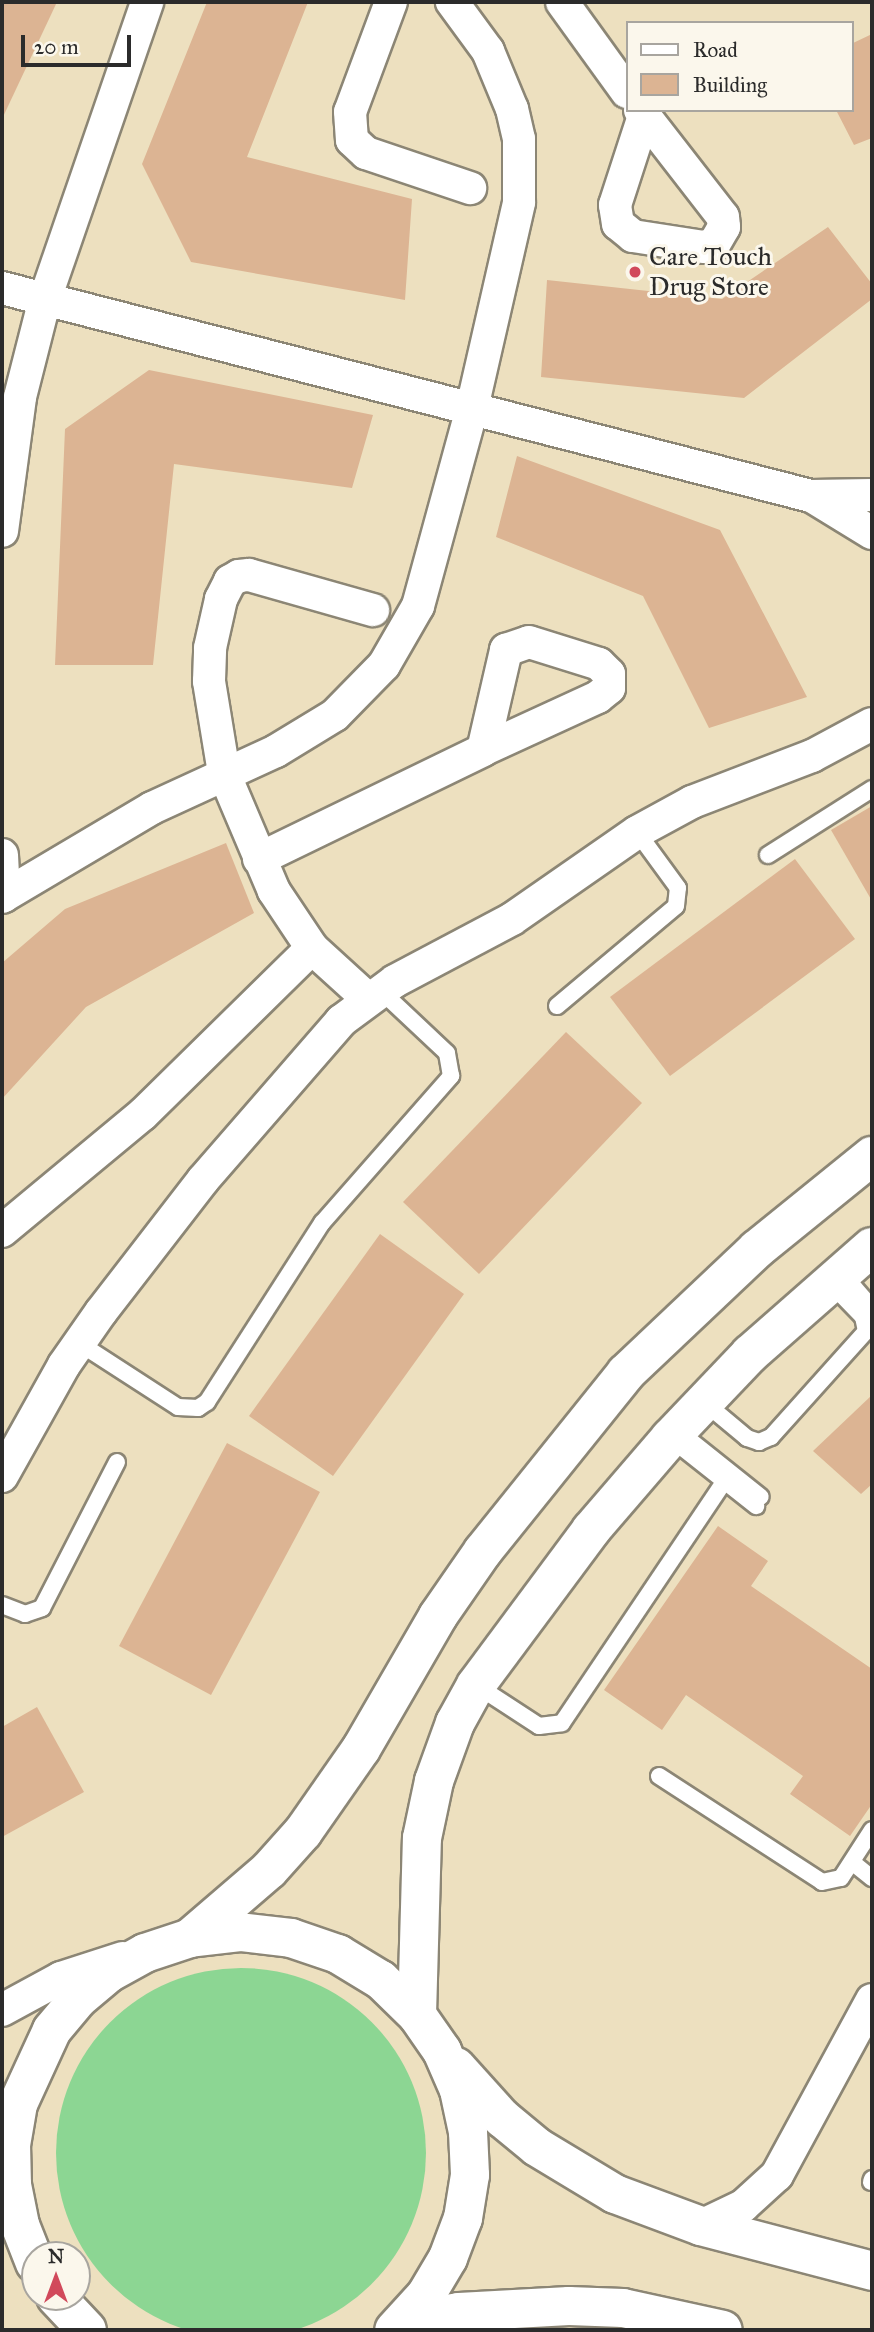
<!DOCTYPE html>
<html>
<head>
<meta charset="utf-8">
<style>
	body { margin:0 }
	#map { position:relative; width:874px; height:2332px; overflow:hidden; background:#ede0bf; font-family:"IM FELL Great Primer",serif }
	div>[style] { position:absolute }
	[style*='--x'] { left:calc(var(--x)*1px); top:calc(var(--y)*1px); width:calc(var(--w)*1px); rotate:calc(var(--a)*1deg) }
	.green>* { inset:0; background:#8cd693 }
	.round { border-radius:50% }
	.building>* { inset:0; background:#dcb493 }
	.roads { filter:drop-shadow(2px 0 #8c8675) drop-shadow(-2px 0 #8c8675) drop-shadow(0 2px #8c8675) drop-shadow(0 -2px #8c8675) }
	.service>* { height:16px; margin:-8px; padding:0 8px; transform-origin:8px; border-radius:8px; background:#fff }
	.minor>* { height:32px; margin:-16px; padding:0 16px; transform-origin:16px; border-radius:16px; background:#fff }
	.tertiary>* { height:38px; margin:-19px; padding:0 19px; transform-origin:19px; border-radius:19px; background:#fff }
	.dots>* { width:19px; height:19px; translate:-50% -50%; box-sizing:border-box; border:4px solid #fbf7ec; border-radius:50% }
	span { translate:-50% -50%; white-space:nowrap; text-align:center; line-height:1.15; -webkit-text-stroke:6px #fbf7ec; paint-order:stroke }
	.poi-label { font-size:26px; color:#2b2b2b }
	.left { translate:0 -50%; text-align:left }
	.frame { position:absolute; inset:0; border:4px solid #2b2b2b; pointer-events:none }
	.legend { position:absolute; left:626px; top:21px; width:228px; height:91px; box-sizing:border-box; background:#fbf7ec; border:2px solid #a8a59f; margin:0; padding:9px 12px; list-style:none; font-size:21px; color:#2b2b2b }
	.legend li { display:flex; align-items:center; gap:14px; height:35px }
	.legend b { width:35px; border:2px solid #a8a59f }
	.north { position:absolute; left:21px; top:2241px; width:70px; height:70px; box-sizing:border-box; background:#fbf7ec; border:2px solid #a8a59f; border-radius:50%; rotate:0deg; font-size:19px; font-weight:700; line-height:28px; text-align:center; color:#2b2b2b }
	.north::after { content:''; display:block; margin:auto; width:24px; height:32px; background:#d1495b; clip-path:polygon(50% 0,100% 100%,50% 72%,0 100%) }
	.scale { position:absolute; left:21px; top:35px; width:110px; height:32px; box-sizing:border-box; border:4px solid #2b2b2b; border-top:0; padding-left:9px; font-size:21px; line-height:24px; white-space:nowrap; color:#2b2b2b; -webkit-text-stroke:5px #fbf7ec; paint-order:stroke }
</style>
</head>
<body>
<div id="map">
	<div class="green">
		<i class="round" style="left:56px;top:1968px;width:370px;height:370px"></i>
	</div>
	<div class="building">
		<i style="clip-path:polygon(2px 2px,57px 2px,2px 119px)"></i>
		<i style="clip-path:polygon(207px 2px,308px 2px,247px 157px,412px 199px,405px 300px,191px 262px,142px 164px)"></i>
		<i style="clip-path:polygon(872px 34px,872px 138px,854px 145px,836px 110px,851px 110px,851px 44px)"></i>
		<i style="clip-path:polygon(828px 227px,872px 284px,872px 299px,744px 398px,541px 377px,547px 280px,722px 299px)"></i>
		<i style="clip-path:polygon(149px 370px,373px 415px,352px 488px,174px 464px,153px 665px,55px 665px,65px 429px)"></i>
		<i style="clip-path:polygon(517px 456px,720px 530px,807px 697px,709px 728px,643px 596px,496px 537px)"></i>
		<i style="clip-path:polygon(872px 806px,872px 901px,831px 830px)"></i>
		<i style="clip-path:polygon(226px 843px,254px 913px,86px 1007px,2px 1099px,2px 963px,65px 909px)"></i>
		<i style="clip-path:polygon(795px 859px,855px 939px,670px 1076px,610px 997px)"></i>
		<i style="clip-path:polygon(566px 1032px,642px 1103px,479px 1274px,403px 1202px)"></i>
		<i style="clip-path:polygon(380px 1234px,464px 1294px,333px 1476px,249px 1416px)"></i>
		<i style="clip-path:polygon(872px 1395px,872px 1484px,861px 1494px,813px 1451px)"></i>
		<i style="clip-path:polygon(227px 1443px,320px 1492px,211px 1695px,119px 1646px)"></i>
		<i style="clip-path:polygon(718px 1526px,768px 1561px,751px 1586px,872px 1669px,872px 1804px,850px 1836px,790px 1794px,803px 1776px,686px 1695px,662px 1730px,604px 1690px)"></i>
		<i style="clip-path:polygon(37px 1707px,84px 1792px,2px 1837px,2px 1727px)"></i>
	</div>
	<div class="roads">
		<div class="service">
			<i style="--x:768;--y:855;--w:123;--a:-32.4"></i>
			<i style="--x:557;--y:1006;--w:155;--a:-40"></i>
			<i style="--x:676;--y:906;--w:18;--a:-84"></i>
			<i style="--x:678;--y:888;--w:69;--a:-126.2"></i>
			<i style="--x:841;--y:1272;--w:48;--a:49.3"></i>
			<i style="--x:79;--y:1343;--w:118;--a:32.9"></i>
			<i style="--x:178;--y:1407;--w:20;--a:3"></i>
			<i style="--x:198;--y:1408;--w:11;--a:-34"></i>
			<i style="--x:207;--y:1402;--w:213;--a:-57.3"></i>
			<i style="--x:322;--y:1223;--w:196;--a:-48.7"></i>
			<i style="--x:451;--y:1076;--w:23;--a:-100"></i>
			<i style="--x:447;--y:1053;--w:91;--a:-136.8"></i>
			<i style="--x:704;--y:1402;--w:56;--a:39.9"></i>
			<i style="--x:747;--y:1438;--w:13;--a:18"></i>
			<i style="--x:759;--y:1442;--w:13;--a:-23"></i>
			<i style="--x:771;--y:1437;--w:142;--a:-48.1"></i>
			<i style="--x:866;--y:1331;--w:14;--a:-102"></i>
			<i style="--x:863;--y:1317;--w:46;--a:-134.1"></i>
			<i style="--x:677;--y:1430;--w:107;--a:38.6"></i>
			<i style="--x:670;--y:1438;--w:110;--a:38.3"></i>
			<i style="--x:2;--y:1605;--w:25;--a:21"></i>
			<i style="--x:25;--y:1614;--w:18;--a:-19"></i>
			<i style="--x:42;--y:1608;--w:164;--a:-62.8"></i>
			<i style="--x:476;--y:1685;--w:75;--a:33.1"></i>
			<i style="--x:539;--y:1726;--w:23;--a:-7"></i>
			<i style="--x:562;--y:1723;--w:290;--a:-56.1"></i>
			<i style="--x:659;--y:1776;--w:194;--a:33"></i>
			<i style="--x:822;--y:1882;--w:19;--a:-12"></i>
			<i style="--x:841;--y:1878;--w:57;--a:-57.1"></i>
			<i style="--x:852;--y:1862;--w:26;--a:39"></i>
			<i style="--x:871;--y:2182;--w:3;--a:-72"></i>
		</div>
		<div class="minor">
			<i style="--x:391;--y:2;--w:117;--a:110.4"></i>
			<i style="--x:350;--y:112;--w:28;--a:86"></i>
			<i style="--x:352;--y:140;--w:19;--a:43"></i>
			<i style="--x:366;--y:153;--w:110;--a:18.6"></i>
			<i style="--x:562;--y:2;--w:111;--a:54.2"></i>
			<i style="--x:640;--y:110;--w:135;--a:52.2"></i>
			<i style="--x:723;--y:217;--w:10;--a:84"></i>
			<i style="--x:724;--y:227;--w:20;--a:120"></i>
			<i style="--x:714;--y:244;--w:10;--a:163"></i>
			<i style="--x:704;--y:247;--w:72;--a:-171.2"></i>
			<i style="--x:633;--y:236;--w:19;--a:-141"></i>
			<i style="--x:618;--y:224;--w:19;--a:-99"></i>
			<i style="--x:615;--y:205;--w:94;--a:-72"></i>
			<i style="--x:2;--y:288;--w:835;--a:14.42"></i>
			<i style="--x:811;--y:496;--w:61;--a:-0.9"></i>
			<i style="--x:815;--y:498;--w:67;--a:31.6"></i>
			<i style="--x:2;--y:531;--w:135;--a:-82.3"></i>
			<i style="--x:20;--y:397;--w:101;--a:-75.7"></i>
			<i style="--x:45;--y:299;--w:314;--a:-71"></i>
			<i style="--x:529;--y:642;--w:73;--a:17.4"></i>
			<i style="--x:599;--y:664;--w:14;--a:45"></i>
			<i style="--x:609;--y:674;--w:14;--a:90"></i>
			<i style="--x:609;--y:688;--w:14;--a:141"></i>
			<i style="--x:598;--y:697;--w:127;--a:155.3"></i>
			<i style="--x:483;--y:750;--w:103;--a:-77"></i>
			<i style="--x:506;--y:650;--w:24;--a:-19"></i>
			<i style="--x:2;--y:855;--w:41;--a:87.2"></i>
			<i style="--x:259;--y:859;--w:249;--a:-25.9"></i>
			<i style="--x:2;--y:897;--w:174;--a:-30.7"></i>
			<i style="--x:152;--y:808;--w:136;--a:-24.7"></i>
			<i style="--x:276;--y:751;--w:69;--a:-31.4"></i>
			<i style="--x:335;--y:715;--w:70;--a:-45.6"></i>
			<i style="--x:384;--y:665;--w:68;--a:-60"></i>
			<i style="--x:418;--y:606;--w:205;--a:-74.7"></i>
			<i style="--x:472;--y:408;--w:211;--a:-77.1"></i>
			<i style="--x:519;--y:202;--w:63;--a:-90"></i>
			<i style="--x:519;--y:139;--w:31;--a:-103"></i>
			<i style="--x:512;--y:109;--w:63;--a:-112.5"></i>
			<i style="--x:488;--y:51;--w:61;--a:-126.3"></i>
			<i style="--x:368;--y:999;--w:76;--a:-137.7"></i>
			<i style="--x:312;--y:948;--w:69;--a:-123.7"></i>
			<i style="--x:274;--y:891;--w:128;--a:-113"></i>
			<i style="--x:224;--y:773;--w:93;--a:-99.3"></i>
			<i style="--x:209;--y:681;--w:33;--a:-88"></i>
			<i style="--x:210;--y:648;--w:50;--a:-77.3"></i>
			<i style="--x:221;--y:599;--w:20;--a:-63"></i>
			<i style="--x:230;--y:581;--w:10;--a:-29"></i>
			<i style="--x:239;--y:576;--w:10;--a:-6"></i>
			<i style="--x:249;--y:575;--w:129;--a:15.8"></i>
			<i style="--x:2;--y:1231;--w:183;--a:-39.7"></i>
			<i style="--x:143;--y:1114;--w:237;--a:-44.5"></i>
			<i style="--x:2;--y:1476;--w:127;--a:-60.8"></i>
			<i style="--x:64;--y:1365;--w:65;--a:-55.1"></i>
			<i style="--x:101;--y:1312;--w:167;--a:-52.3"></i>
			<i style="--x:203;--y:1180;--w:211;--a:-49"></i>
			<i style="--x:341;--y:1021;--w:67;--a:-36.5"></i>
			<i style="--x:395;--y:981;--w:132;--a:-27.9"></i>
			<i style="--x:512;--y:919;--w:152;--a:-34.8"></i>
			<i style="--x:637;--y:832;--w:63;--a:-28.6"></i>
			<i style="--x:692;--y:802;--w:129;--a:-21"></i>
			<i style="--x:812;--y:756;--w:68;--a:-28.1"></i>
			<i style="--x:2;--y:2010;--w:67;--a:-28.5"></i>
			<i style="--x:61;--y:1978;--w:65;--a:-17.9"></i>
			<i style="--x:701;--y:2226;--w:47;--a:-25.5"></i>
			<i style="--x:743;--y:2206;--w:46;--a:-42.4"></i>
			<i style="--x:777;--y:2175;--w:199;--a:-61.5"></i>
		</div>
		<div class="tertiary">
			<i style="--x:190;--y:1938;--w:104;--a:-40.7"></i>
			<i style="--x:269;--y:1870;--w:51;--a:-48.2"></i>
			<i style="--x:303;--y:1832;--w:101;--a:-55.1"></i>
			<i style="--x:361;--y:1749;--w:154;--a:-59.9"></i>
			<i style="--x:438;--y:1616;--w:79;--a:-55.3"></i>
			<i style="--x:483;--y:1551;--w:228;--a:-51.2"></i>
			<i style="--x:626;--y:1373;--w:180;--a:-43.4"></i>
			<i style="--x:757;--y:1249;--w:148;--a:-39"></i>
			<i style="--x:417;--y:2015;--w:177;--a:-88.4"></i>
			<i style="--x:422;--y:1838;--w:58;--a:-78.1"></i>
			<i style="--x:434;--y:1781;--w:62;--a:-70.1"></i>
			<i style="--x:455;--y:1723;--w:43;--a:-61.1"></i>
			<i style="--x:476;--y:1685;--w:193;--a:-53.4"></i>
			<i style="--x:591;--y:1530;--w:121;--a:-49.3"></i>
			<i style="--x:670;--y:1438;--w:116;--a:-46.4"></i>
			<i style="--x:750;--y:1354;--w:162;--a:-41.3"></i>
			<i style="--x:456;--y:2067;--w:69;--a:48"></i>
			<i style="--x:502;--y:2118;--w:45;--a:39.6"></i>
			<i style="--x:537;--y:2147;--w:91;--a:31.1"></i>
			<i style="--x:615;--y:2194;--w:92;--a:20.4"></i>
			<i style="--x:701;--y:2226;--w:177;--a:14.7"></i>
			<i style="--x:35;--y:2263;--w:41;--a:-111.5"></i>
			<i style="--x:20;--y:2225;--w:41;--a:-101.3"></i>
			<i style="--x:12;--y:2185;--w:40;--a:-91.4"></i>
			<i style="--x:11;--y:2145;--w:42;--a:-80.3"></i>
			<i style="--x:18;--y:2104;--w:81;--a:-65.3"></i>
			<i style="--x:52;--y:2030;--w:40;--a:-50"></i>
			<i style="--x:78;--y:1999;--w:40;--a:-40"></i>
			<i style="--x:109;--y:1973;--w:41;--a:-29.1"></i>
			<i style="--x:145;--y:1953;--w:47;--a:-18.4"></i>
			<i style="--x:190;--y:1938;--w:50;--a:-6.8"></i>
			<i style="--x:240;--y:1932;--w:51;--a:6.7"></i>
			<i style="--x:291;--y:1938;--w:50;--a:18.8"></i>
			<i style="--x:338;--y:1954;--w:50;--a:31.2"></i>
			<i style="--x:381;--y:1980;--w:50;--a:44.2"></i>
			<i style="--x:417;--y:2015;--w:44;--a:55.2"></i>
			<i style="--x:442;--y:2051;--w:43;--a:66.4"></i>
			<i style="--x:459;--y:2090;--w:43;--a:77.9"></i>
			<i style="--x:468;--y:2132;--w:43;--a:87.3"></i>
			<i style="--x:470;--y:2175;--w:44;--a:99.2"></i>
			<i style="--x:463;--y:2218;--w:43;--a:110.6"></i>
			<i style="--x:448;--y:2258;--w:43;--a:120.7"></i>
			<i style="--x:426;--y:2295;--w:47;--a:132.4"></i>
			<i style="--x:56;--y:2297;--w:45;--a:46.8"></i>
			<i style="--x:405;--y:2321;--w:55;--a:-9.5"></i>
			<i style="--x:459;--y:2312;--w:110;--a:-3.1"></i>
			<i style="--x:569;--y:2306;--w:54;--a:2.1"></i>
			<i style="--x:623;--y:2308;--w:102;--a:12.4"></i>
		</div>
	</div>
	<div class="dots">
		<i style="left:635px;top:272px;background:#d1495b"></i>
	</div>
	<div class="poi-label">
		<span class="left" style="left:649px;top:272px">Care Touch<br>Drug Store</span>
	</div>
	<div class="frame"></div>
	<ul class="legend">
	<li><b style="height:9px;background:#fff"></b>Road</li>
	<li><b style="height:19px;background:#dcb493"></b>Building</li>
	</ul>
	<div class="north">N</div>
	<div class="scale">20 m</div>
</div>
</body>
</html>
